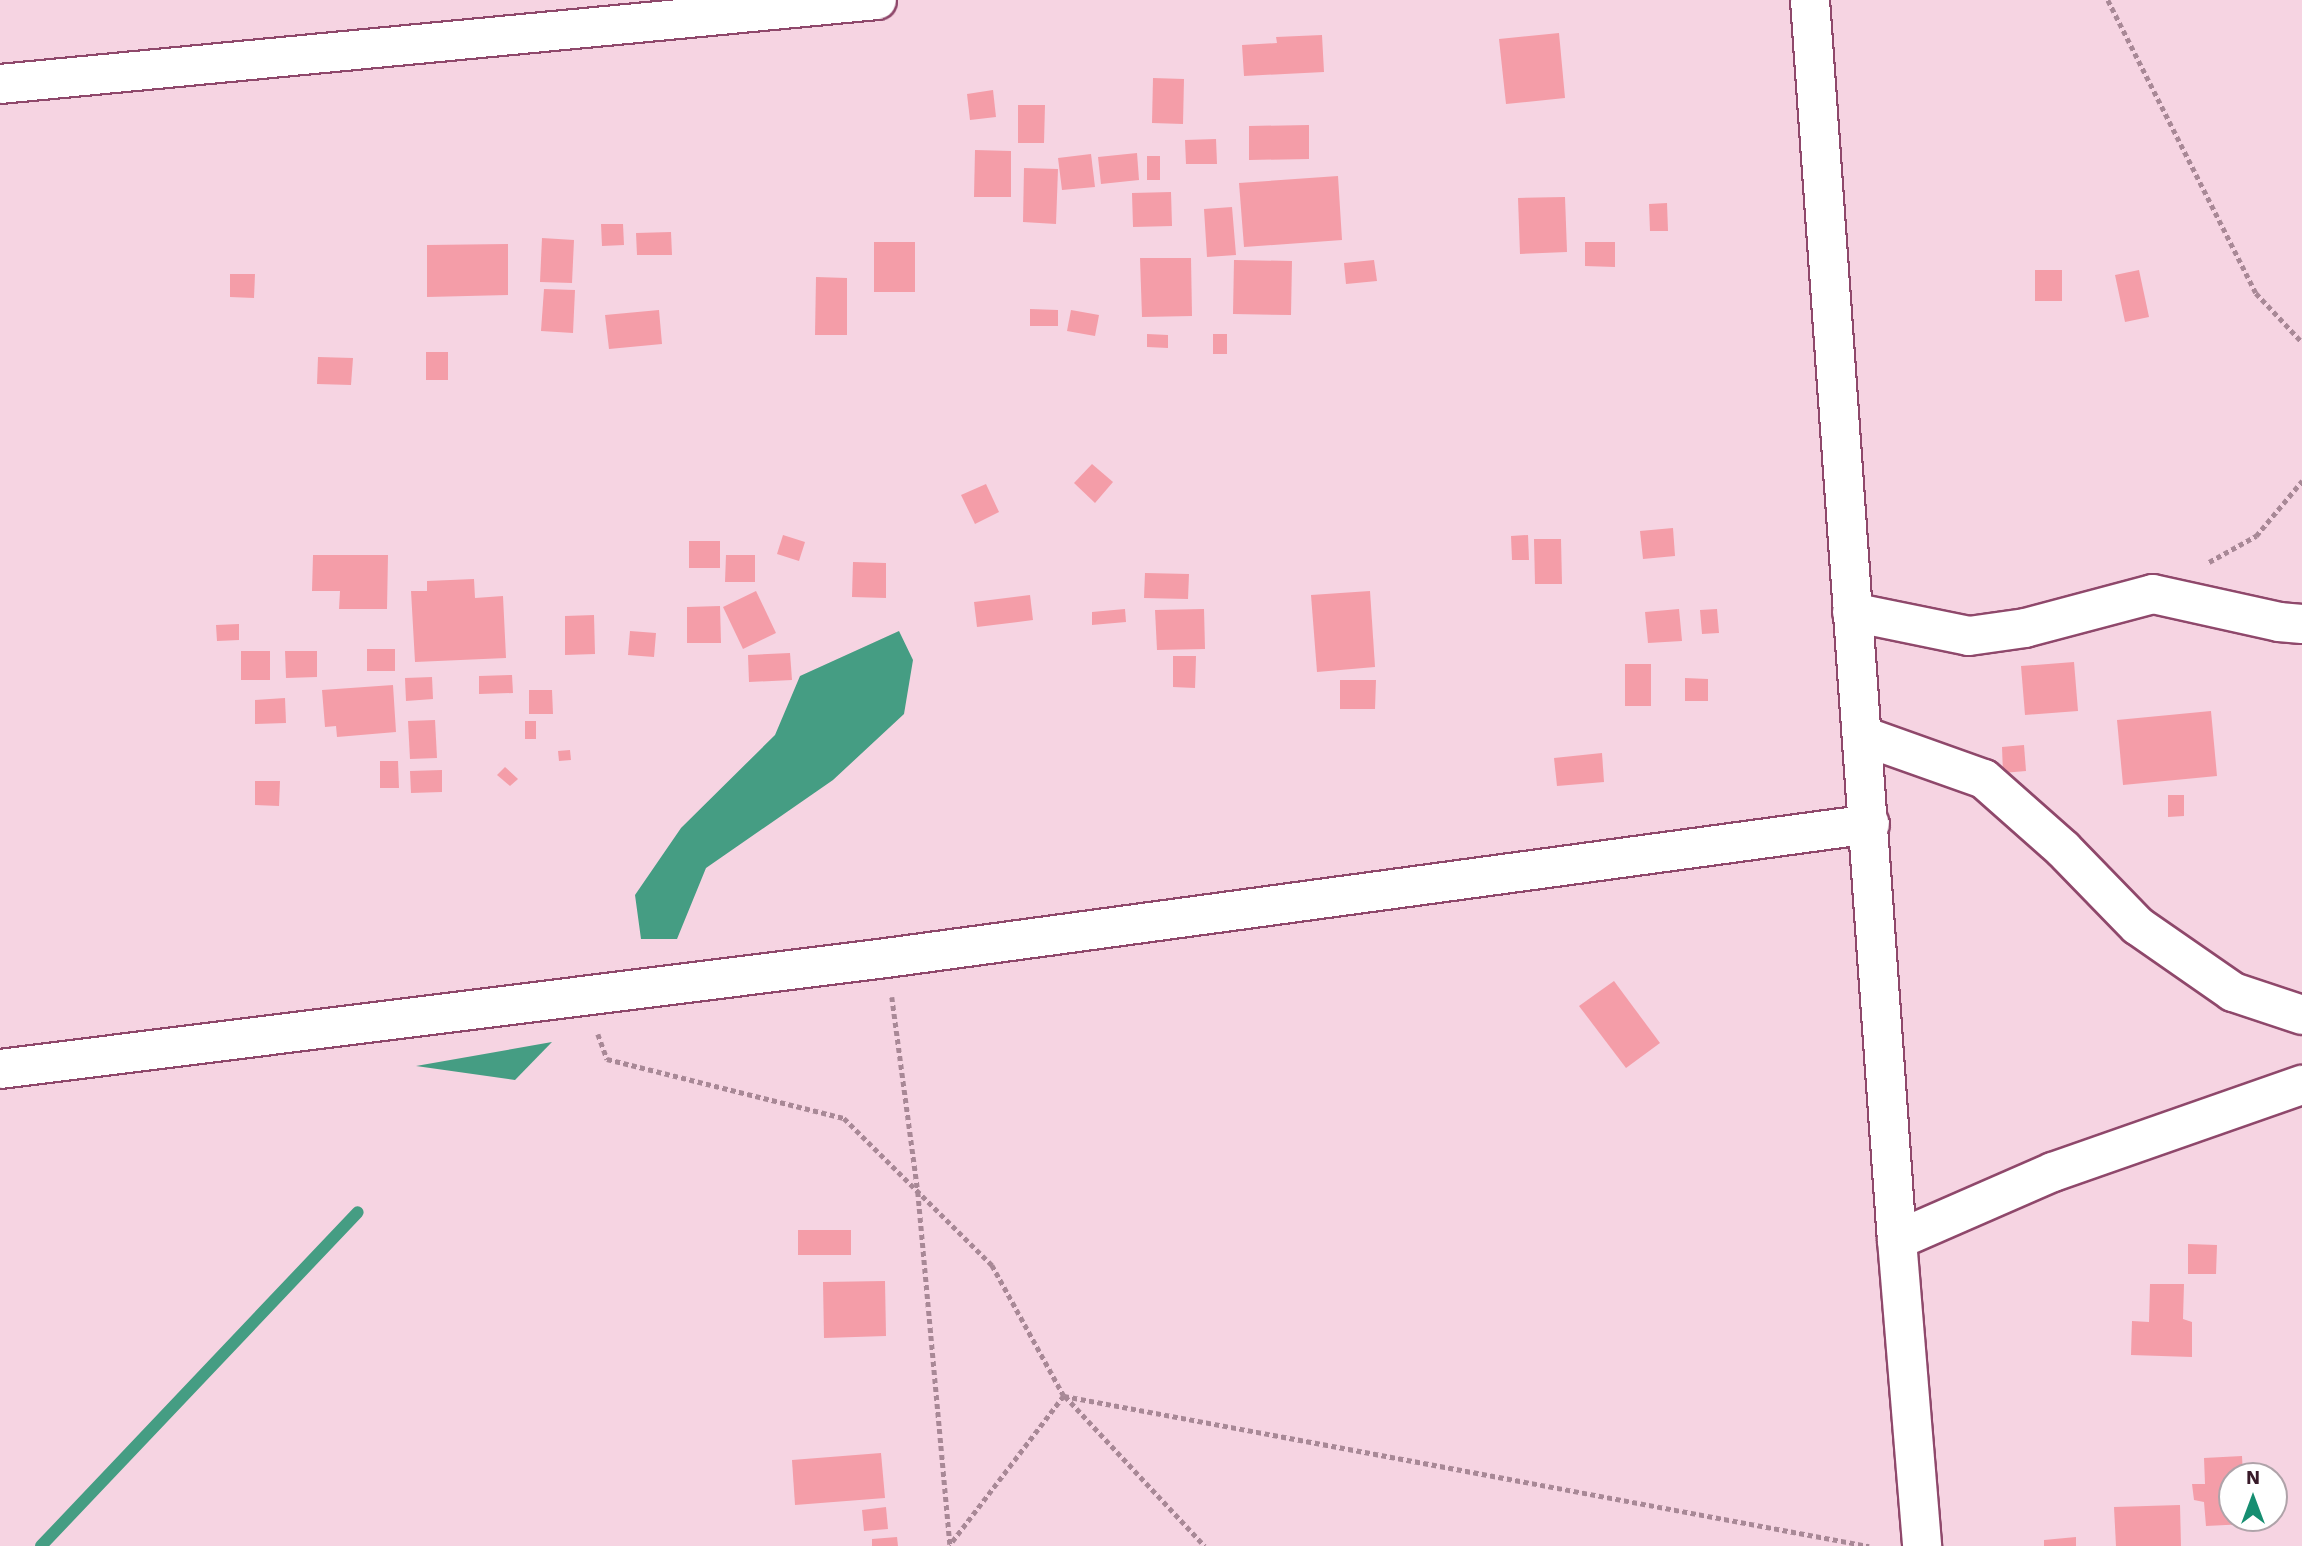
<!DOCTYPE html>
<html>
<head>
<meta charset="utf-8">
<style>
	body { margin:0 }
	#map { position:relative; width:2302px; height:1546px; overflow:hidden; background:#f6d4e2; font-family:"Work Sans",sans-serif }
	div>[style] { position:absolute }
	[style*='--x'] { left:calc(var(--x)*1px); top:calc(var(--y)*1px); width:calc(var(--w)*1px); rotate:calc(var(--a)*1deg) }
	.water>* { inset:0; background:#459d83 }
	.stream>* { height:12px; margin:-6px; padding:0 6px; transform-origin:6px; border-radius:6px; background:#459d83 }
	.building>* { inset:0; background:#f49da8 }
	.path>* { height:4.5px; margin-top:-2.25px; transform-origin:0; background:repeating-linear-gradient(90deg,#a88896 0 5px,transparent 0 8.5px) }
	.roads { filter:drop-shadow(2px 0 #8f486b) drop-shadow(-2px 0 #8f486b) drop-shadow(0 2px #8f486b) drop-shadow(0 -2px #8f486b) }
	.minor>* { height:38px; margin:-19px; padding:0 19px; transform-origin:19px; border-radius:19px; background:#fff }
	span { translate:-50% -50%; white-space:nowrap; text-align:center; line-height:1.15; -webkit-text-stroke:7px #fff; paint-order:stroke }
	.north { position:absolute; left:2218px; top:1462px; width:70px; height:70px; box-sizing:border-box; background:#fff; border:2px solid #afa3a9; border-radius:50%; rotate:0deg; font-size:19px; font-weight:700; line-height:28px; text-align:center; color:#381a29 }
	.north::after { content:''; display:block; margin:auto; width:24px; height:32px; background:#168e71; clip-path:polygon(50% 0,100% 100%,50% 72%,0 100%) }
</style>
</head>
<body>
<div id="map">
	<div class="water">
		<i style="clip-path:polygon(899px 631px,913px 660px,904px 714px,833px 780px,706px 868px,677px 939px,641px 939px,635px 895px,681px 828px,775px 735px,800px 676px)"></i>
		<i style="clip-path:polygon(552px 1042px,515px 1080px,416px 1066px)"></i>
	</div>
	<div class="stream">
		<i style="--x:41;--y:1546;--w:460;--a:-46.5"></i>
	</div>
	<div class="building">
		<i style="clip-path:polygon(1559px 33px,1565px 98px,1506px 104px,1499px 39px)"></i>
		<i style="clip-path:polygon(1322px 35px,1324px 72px,1244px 76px,1242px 45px,1277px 43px,1276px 37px)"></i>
		<i style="clip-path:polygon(1153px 78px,1184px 79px,1183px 124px,1152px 123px)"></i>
		<i style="clip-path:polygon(993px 90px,996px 117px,970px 120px,967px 94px)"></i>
		<i style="clip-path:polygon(1018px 105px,1045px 105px,1044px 143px,1018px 143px)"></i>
		<i style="clip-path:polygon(1309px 125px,1309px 159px,1249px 160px,1249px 126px)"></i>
		<i style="clip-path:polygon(1216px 139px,1217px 164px,1186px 164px,1185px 140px)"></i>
		<i style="clip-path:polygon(975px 150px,1011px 151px,1011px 197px,974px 197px)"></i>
		<i style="clip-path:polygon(1137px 153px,1139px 180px,1101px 184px,1098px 157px)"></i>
		<i style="clip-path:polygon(1091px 154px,1095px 187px,1062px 190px,1058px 158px)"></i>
		<i style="clip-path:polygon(1147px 156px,1160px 156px,1160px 180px,1147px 180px)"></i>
		<i style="clip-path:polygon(1024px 168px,1058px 169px,1056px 224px,1023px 222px)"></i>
		<i style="clip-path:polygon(1338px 176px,1342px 240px,1244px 247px,1239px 183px)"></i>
		<i style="clip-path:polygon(1171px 192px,1172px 226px,1133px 227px,1132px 193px)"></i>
		<i style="clip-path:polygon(1565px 197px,1567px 252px,1520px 254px,1518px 198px)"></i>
		<i style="clip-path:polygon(1667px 203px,1668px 231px,1650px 231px,1649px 204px)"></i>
		<i style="clip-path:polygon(1232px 207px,1236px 255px,1207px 257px,1204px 209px)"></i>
		<i style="clip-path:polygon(601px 224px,623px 224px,624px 245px,602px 246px)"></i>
		<i style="clip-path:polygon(671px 232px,672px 255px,637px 255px,636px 233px)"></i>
		<i style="clip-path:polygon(542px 238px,574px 240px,572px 283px,540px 282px)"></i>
		<i style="clip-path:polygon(874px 242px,915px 242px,915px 292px,874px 292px)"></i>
		<i style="clip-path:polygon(1585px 242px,1615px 242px,1615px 267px,1585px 266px)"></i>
		<i style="clip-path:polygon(508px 244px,508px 295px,427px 297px,427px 245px)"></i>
		<i style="clip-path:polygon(1140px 258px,1191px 258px,1192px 316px,1142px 317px)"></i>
		<i style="clip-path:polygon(1234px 260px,1292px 261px,1291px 315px,1233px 314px)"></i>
		<i style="clip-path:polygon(1374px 260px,1377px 281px,1346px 284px,1344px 263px)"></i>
		<i style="clip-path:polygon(2035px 270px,2062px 270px,2062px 301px,2035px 301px)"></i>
		<i style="clip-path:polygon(2139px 270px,2149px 317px,2125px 322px,2115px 275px)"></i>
		<i style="clip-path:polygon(230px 274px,255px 274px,254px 298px,230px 297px)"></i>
		<i style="clip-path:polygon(816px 277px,847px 278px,847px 335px,815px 335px)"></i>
		<i style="clip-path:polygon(544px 289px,575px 290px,573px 333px,541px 331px)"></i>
		<i style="clip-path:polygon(1030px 309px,1058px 310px,1058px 326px,1030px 326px)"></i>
		<i style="clip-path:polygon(659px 310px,662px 344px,609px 349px,605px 315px)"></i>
		<i style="clip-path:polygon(1071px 310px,1099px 315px,1095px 336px,1067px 331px)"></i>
		<i style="clip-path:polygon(1147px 334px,1168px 335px,1168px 348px,1147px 347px)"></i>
		<i style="clip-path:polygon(1213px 334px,1227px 334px,1227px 354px,1213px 354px)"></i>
		<i style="clip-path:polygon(426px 352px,448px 352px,448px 380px,426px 380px)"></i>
		<i style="clip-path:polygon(318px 357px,353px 358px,351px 385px,317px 384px)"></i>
		<i style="clip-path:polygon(1092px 464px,1113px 482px,1095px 503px,1074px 483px)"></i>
		<i style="clip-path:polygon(986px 484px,999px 512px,975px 524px,961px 495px)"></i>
		<i style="clip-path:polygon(1673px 528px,1675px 556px,1643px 559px,1640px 531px)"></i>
		<i style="clip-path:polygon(783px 535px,805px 542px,799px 561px,777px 554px)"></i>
		<i style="clip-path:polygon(1528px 535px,1529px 560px,1512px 560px,1511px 536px)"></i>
		<i style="clip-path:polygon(1534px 539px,1561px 539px,1562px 584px,1535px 584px)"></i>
		<i style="clip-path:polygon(689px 541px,720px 541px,720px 568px,689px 568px)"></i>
		<i style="clip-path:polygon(313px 555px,388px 555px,387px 609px,339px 609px,340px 591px,312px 591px)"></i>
		<i style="clip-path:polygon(726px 555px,755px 555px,755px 582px,725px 582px)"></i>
		<i style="clip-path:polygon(853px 562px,886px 563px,886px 598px,852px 597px)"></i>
		<i style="clip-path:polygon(1145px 573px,1189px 574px,1188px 599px,1144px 598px)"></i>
		<i style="clip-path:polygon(474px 579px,475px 598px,503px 596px,506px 658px,415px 662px,411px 591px,427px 591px,427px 581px)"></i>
		<i style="clip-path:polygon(756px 591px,776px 633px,743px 649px,723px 607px)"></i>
		<i style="clip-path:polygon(1370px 591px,1375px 667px,1317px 672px,1311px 595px)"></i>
		<i style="clip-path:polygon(1030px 595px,1033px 620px,977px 627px,974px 602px)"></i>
		<i style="clip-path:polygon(720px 606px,721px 643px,687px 643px,687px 607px)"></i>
		<i style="clip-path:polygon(1125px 609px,1126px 622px,1092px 625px,1092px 612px)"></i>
		<i style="clip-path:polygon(1204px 609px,1205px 649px,1157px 650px,1155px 610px)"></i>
		<i style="clip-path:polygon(1679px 609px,1682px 641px,1648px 643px,1645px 612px)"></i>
		<i style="clip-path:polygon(1717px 609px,1719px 633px,1702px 634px,1700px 610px)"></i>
		<i style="clip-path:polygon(594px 615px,595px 654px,565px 655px,565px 616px)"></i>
		<i style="clip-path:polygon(239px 624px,239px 640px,217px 641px,216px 625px)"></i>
		<i style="clip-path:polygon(630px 631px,656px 633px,654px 657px,628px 655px)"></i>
		<i style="clip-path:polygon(367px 649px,395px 649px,395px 671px,367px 671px)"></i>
		<i style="clip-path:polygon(241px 651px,270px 651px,270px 680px,241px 680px)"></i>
		<i style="clip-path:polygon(285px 651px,317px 651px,317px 677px,286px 678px)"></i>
		<i style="clip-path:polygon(790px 653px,792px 680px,749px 682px,748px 655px)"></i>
		<i style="clip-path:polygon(1173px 656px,1196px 656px,1195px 688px,1173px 687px)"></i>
		<i style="clip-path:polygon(2074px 662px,2078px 711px,2025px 715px,2021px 666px)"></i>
		<i style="clip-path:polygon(1625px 664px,1651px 664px,1651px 706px,1625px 706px)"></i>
		<i style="clip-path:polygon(512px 675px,513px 693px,479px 694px,479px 676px)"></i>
		<i style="clip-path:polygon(432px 677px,433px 699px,406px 701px,405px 678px)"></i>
		<i style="clip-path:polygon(1685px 678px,1708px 679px,1708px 701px,1685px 701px)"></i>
		<i style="clip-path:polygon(1340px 680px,1376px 680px,1375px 709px,1340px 709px)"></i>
		<i style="clip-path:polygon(393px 685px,396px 732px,337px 737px,336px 726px,325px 727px,322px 690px)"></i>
		<i style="clip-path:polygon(529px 690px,552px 690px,553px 714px,529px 714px)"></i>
		<i style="clip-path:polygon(285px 698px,286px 723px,255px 724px,255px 700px)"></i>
		<i style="clip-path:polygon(2211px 711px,2217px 776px,2123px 785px,2117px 720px)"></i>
		<i style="clip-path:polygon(435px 720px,437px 758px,410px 759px,408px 721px)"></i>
		<i style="clip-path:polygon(525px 721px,536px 721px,536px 739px,525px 739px)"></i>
		<i style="clip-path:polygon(2024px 745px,2026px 771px,2003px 773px,2002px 747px)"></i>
		<i style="clip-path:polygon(570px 750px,571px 760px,559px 761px,558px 751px)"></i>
		<i style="clip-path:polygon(1602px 753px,1604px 782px,1557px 786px,1554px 758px)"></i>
		<i style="clip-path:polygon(380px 761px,398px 761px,399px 788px,380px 788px)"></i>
		<i style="clip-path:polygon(505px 767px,518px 779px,510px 786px,497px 775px)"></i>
		<i style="clip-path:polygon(442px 770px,442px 792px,411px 793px,410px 771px)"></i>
		<i style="clip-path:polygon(255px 781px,280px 781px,279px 806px,255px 805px)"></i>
		<i style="clip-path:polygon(2168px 795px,2184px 795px,2184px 816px,2168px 817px)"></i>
		<i style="clip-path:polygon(1614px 981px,1660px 1043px,1626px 1068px,1579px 1006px)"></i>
		<i style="clip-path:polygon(798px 1230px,851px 1230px,851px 1255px,798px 1255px)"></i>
		<i style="clip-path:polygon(2188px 1244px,2217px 1245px,2216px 1274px,2188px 1274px)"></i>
		<i style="clip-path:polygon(885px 1281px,886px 1336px,824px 1338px,823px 1282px)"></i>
		<i style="clip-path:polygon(2150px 1284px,2184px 1284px,2183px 1319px,2192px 1322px,2192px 1357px,2131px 1355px,2132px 1321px,2149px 1322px)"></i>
		<i style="clip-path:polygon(881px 1453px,885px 1498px,795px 1505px,792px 1460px)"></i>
		<i style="clip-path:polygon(2242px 1456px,2243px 1476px,2232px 1476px,2232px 1518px,2246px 1518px,2246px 1524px,2206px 1526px,2204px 1502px,2194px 1500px,2192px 1484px,2205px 1484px,2204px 1458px)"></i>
		<i style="clip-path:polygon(2180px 1505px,2181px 1546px,2116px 1546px,2114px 1507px)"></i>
		<i style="clip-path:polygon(886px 1507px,888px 1529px,864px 1531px,862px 1510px)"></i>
		<i style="clip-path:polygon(897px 1537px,898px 1546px,872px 1546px,872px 1539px)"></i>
		<i style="clip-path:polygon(2076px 1537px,2076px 1546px,2044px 1546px,2044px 1540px)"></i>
	</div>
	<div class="path">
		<i style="--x:2108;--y:0;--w:328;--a:63.2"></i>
		<i style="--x:2256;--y:293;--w:67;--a:46.8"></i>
		<i style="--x:2209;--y:562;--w:54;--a:-29"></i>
		<i style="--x:2256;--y:536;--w:72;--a:-50.1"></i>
		<i style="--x:892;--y:997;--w:197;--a:82.4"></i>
		<i style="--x:918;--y:1192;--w:354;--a:84.8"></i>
		<i style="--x:598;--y:1034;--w:27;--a:70"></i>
		<i style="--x:607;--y:1059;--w:244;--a:14"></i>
		<i style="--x:844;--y:1118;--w:209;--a:44.8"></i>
		<i style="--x:992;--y:1265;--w:149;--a:61.2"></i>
		<i style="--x:1064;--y:1396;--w:188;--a:127.4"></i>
		<i style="--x:1064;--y:1396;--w:819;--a:10.56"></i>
		<i style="--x:1065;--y:1396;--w:205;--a:47"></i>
	</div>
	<div class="roads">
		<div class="minor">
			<i style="--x:1810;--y:0;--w:1243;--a:85.99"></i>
			<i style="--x:1897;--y:1240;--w:307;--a:85.3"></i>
			<i style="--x:0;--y:84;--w:881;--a:-5.47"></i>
			<i style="--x:1852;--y:612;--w:119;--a:11.6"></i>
			<i style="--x:1969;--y:636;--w:57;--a:-8.1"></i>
			<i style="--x:2025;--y:628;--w:132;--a:-14.9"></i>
			<i style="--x:2153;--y:594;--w:129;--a:12.5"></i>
			<i style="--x:2279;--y:622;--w:23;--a:5"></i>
			<i style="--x:1863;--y:736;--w:128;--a:19.6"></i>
			<i style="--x:1984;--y:779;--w:106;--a:41.5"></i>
			<i style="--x:2063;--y:849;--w:107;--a:45.8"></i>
			<i style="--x:2138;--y:926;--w:116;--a:34.8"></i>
			<i style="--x:2233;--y:992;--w:73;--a:18.4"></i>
			<i style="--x:0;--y:1069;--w:893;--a:-7.14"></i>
			<i style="--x:886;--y:958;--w:993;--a:-7.75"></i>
			<i style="--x:1897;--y:1240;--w:170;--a:-23.6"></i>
			<i style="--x:2053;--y:1172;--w:264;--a:-19.3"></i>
		</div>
	</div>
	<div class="north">N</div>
</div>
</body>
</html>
